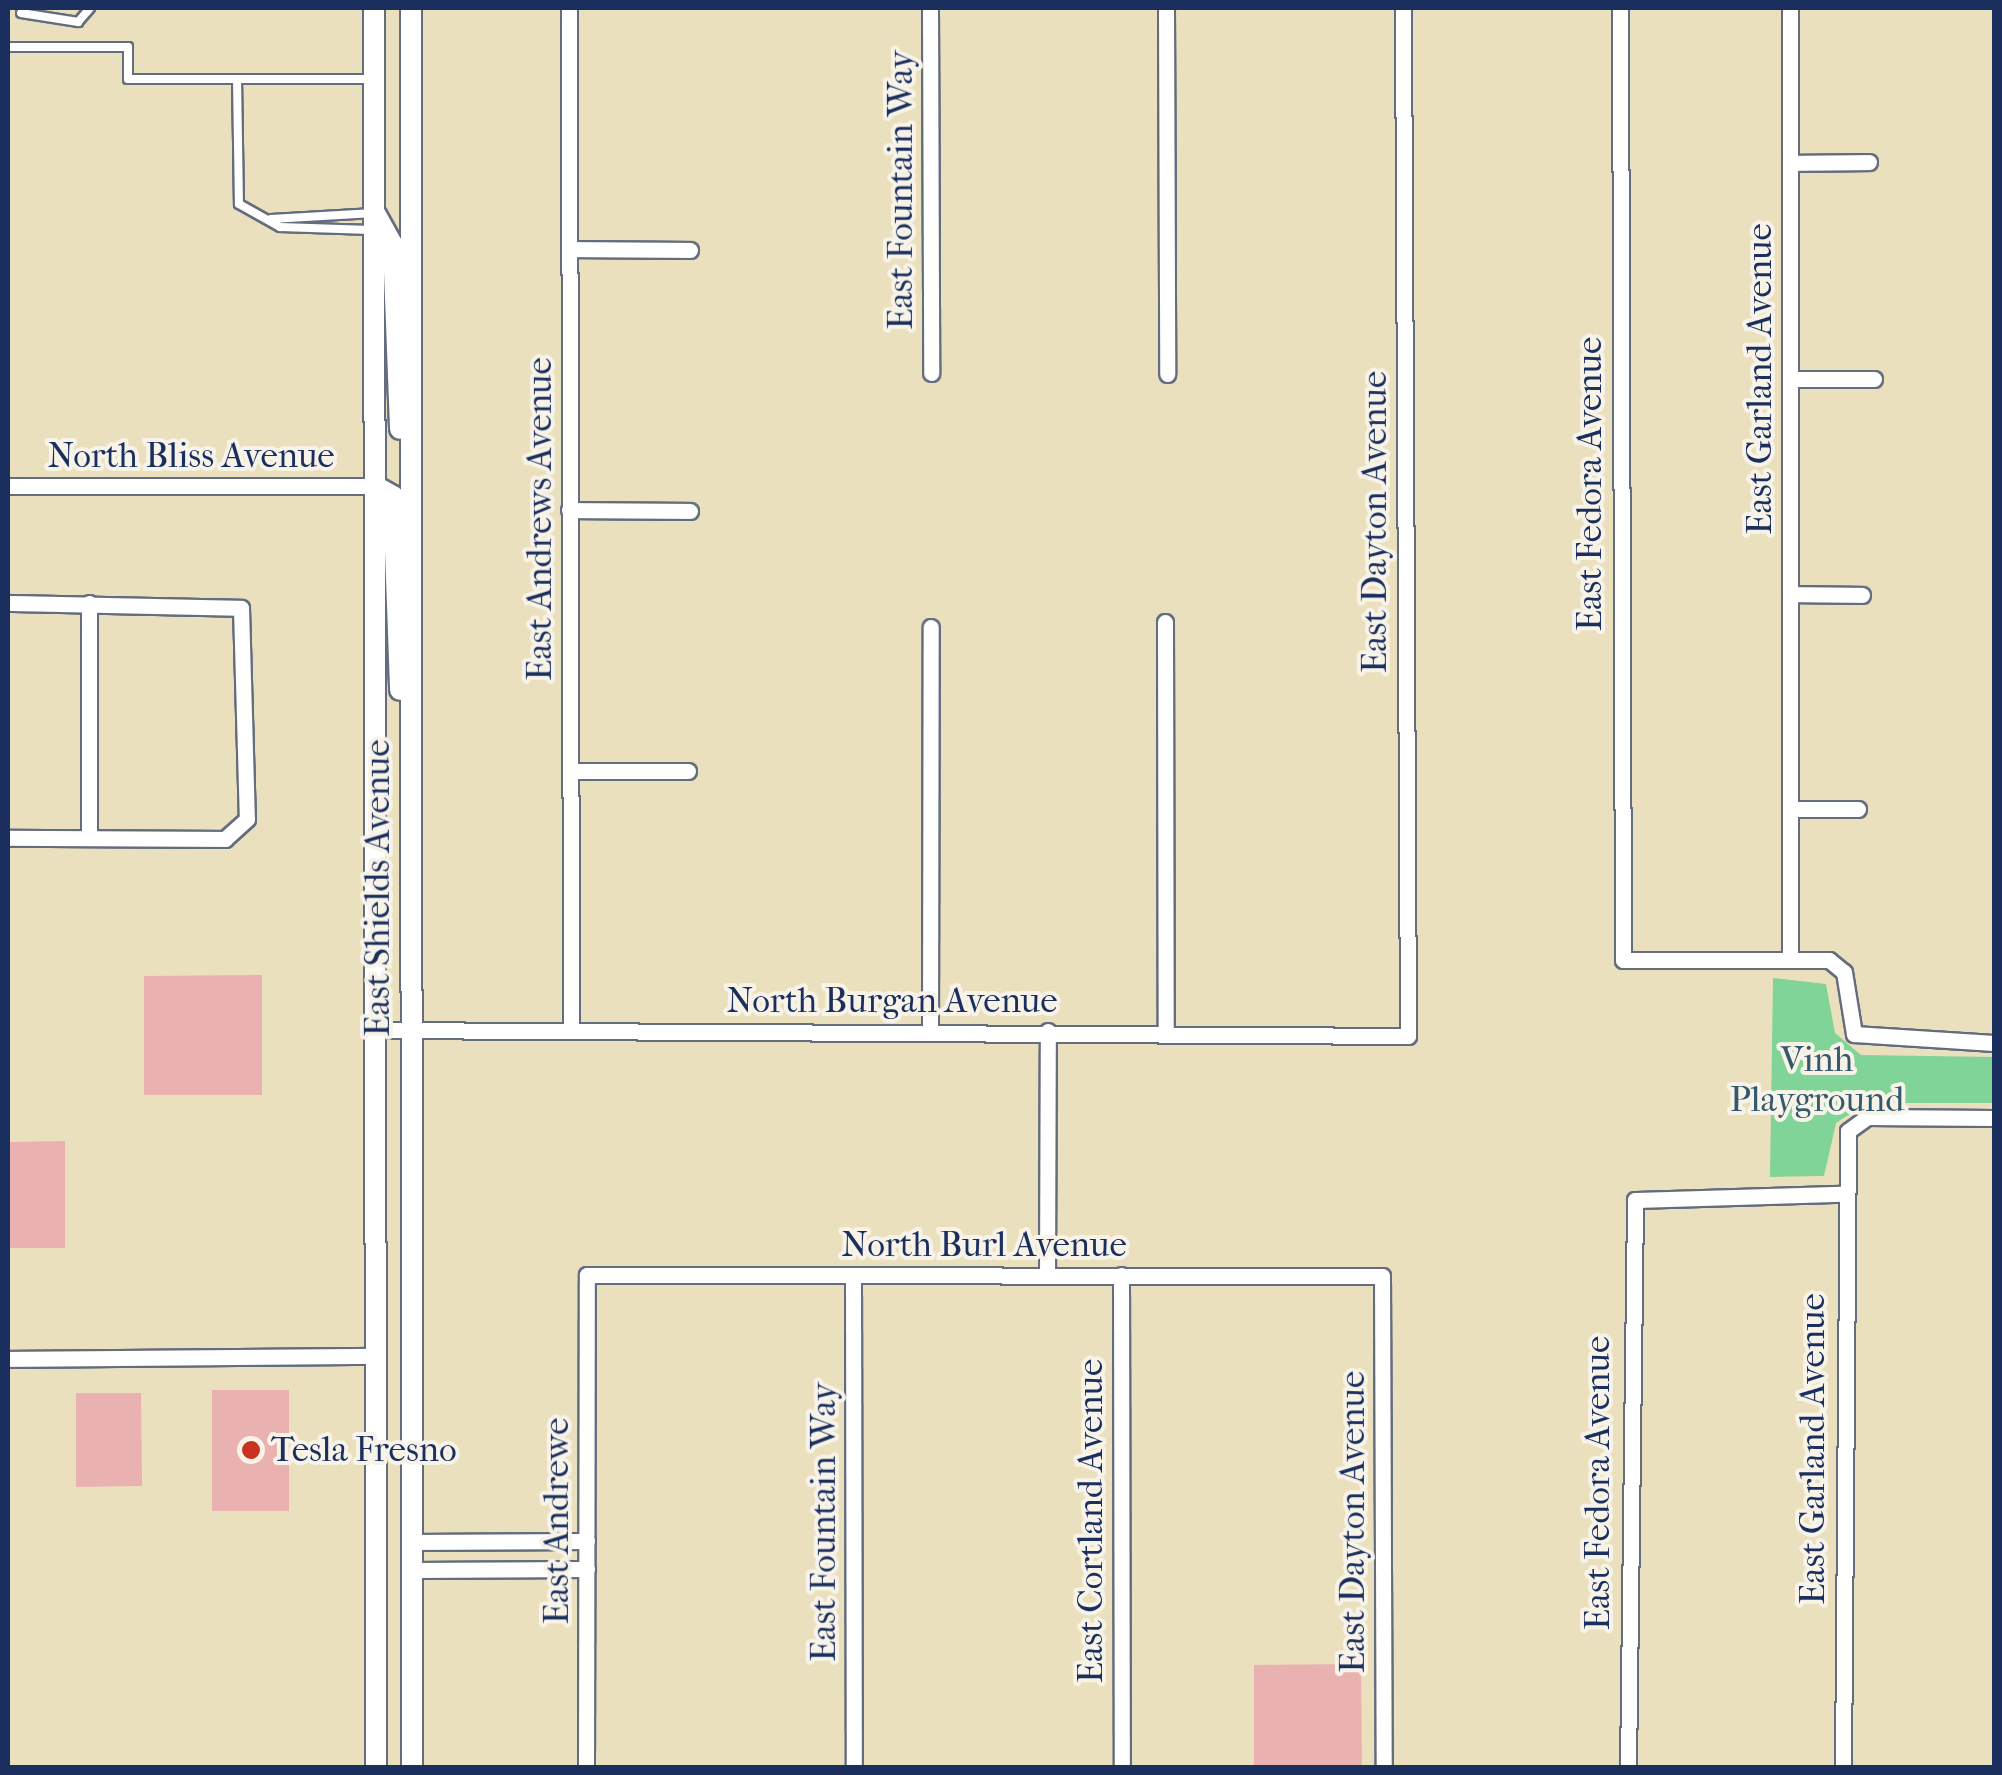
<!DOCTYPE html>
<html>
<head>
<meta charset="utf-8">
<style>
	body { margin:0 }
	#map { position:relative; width:2002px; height:1775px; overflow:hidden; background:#ebe0bd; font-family:"IM FELL French Canon",serif }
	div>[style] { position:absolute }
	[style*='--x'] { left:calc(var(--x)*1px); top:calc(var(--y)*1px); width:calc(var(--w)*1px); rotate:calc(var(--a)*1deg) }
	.green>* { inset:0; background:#80d497 }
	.building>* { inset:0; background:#e9b2b1 }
	.roads { filter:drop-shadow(2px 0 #646d7f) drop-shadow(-2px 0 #646d7f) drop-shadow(0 2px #646d7f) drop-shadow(0 -2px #646d7f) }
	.service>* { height:8px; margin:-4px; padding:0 4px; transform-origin:4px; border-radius:4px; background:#fff }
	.minor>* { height:15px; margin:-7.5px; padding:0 7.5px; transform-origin:7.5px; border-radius:7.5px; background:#fff }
	.secondary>* { height:20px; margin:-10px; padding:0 10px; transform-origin:10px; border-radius:10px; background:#fff }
	.dots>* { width:28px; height:28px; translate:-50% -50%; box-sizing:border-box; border:5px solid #f7f3e8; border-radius:50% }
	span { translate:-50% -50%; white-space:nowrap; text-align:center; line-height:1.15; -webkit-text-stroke:8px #f7f3e8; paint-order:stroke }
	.street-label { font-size:35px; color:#1b2f5e }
	.park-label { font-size:35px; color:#34586c }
	.poi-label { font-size:35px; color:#1b2f5e }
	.left { translate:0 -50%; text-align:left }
	.frame { position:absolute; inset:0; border:10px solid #1b2f5e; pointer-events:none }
</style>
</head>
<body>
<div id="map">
	<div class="green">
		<i style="clip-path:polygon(1773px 978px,1826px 984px,1835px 1033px,1861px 1055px,1994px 1057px,1994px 1103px,1867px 1103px,1836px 1123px,1824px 1176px,1770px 1177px)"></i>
	</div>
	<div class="building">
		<i style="clip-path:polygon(262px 975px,262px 1095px,144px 1095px,144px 976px)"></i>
		<i style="clip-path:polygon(65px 1141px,65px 1248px,8px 1248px,8px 1142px)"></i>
		<i style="clip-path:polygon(212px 1390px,289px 1390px,289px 1511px,212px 1511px)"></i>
		<i style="clip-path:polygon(76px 1393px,141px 1393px,142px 1486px,76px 1487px)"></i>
		<i style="clip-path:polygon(1361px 1664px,1362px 1768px,1254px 1768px,1254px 1665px)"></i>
	</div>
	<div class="roads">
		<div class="service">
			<i style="--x:21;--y:13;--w:58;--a:9"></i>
			<i style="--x:78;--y:22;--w:18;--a:-49"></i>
			<i style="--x:8;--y:47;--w:120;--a:0"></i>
			<i style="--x:128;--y:47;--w:32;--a:90"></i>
			<i style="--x:128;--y:79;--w:243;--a:0"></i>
			<i style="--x:237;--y:79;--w:125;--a:89.1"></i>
			<i style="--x:239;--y:204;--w:47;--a:29.3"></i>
			<i style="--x:280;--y:227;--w:91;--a:1.9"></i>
			<i style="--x:271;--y:219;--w:103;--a:-3.3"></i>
		</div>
		<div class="minor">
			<i style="--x:569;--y:8;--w:1023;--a:89.89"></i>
			<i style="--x:930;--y:8;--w:365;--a:89.8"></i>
			<i style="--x:1166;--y:8;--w:366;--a:89.8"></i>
			<i style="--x:1620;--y:8;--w:952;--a:89.82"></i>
			<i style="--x:1623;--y:960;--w:206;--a:0"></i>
			<i style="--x:1829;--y:960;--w:19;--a:39"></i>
			<i style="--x:1844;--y:972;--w:63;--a:80.8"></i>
			<i style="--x:1854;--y:1034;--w:140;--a:3.7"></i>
			<i style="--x:1790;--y:8;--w:952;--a:90"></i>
			<i style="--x:1790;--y:163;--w:79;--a:-0.7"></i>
			<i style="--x:569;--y:249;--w:121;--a:0.5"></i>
			<i style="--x:1790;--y:379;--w:84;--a:0"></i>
			<i style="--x:8;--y:486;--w:367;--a:0"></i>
			<i style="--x:569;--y:510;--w:121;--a:0.5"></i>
			<i style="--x:1790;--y:594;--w:72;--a:0.8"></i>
			<i style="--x:8;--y:603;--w:233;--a:1.2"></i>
			<i style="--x:241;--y:608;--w:211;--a:88.4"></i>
			<i style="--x:247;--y:819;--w:30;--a:138"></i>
			<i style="--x:225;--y:839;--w:217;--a:-179.7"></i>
			<i style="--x:89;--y:603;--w:235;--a:90"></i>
			<i style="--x:1165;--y:622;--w:409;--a:89.9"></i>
			<i style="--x:571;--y:771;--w:117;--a:0"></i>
			<i style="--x:1790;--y:809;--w:68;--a:0"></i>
			<i style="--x:376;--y:1030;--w:1032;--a:0.33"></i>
			<i style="--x:1408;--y:1036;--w:1028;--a:-90.28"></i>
			<i style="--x:930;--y:1031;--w:404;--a:-89.9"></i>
			<i style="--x:1121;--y:1275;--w:493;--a:89.9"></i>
			<i style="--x:853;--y:1276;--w:492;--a:89.9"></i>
			<i style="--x:1047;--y:1276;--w:245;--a:-89.8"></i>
			<i style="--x:8;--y:1359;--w:369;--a:-0.5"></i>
			<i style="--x:411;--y:1542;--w:176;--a:-0.3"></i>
			<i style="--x:412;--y:1570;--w:175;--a:-0.3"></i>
			<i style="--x:586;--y:1768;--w:493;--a:-89.9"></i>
			<i style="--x:587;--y:1275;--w:795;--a:0.07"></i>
			<i style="--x:1382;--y:1276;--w:492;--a:89.8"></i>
			<i style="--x:1628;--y:1768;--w:568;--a:-89.29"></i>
			<i style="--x:1635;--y:1200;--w:208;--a:-1.7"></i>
			<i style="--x:1843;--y:1768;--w:637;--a:-89.55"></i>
			<i style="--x:1848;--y:1131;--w:24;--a:-36"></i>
			<i style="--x:1867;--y:1117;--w:127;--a:0.5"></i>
		</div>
		<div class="secondary">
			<i style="--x:374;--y:8;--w:1760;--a:89.93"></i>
			<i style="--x:411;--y:8;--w:1760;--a:89.97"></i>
			<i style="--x:375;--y:213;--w:37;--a:61"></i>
			<i style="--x:393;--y:245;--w:184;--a:87.8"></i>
			<i style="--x:375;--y:486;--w:21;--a:29"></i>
			<i style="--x:393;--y:496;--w:194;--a:87.9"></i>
		</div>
	</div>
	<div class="dots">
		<i style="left:251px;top:1450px;background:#c8321e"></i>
	</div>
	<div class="street-label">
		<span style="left:901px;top:190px;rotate:-90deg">East Fountain Way</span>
		<span style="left:1760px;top:379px;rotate:-90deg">East Garland Avenue</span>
		<span style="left:191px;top:456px">North Bliss Avenue</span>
		<span style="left:1590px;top:484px;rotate:-90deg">East Fedora Avenue</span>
		<span style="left:540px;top:519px;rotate:-90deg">East Andrews Avenue</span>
		<span style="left:1375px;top:522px;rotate:-90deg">East Dayton Avenue</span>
		<span style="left:378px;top:888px;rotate:-90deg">East Shields Avenue</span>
		<span style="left:892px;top:1001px">North Burgan Avenue</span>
		<span style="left:984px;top:1245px">North Burl Avenue</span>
		<span style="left:1813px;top:1449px;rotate:-90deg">East Garland Avenue</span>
		<span style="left:1598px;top:1483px;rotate:-90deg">East Fedora Avenue</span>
		<span style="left:557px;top:1521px;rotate:-90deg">East Andrewe</span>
		<span style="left:1091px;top:1521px;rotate:-90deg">East Cortland Avenue</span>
		<span style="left:824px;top:1522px;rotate:-90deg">East Fountain Way</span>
		<span style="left:1353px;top:1522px;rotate:-90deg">East Dayton Avenue</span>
	</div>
	<div class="park-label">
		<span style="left:1817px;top:1080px">Vinh<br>Playground</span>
	</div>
	<div class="poi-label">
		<span class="left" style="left:271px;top:1450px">Tesla Fresno</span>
	</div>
	<div class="frame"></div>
</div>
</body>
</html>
